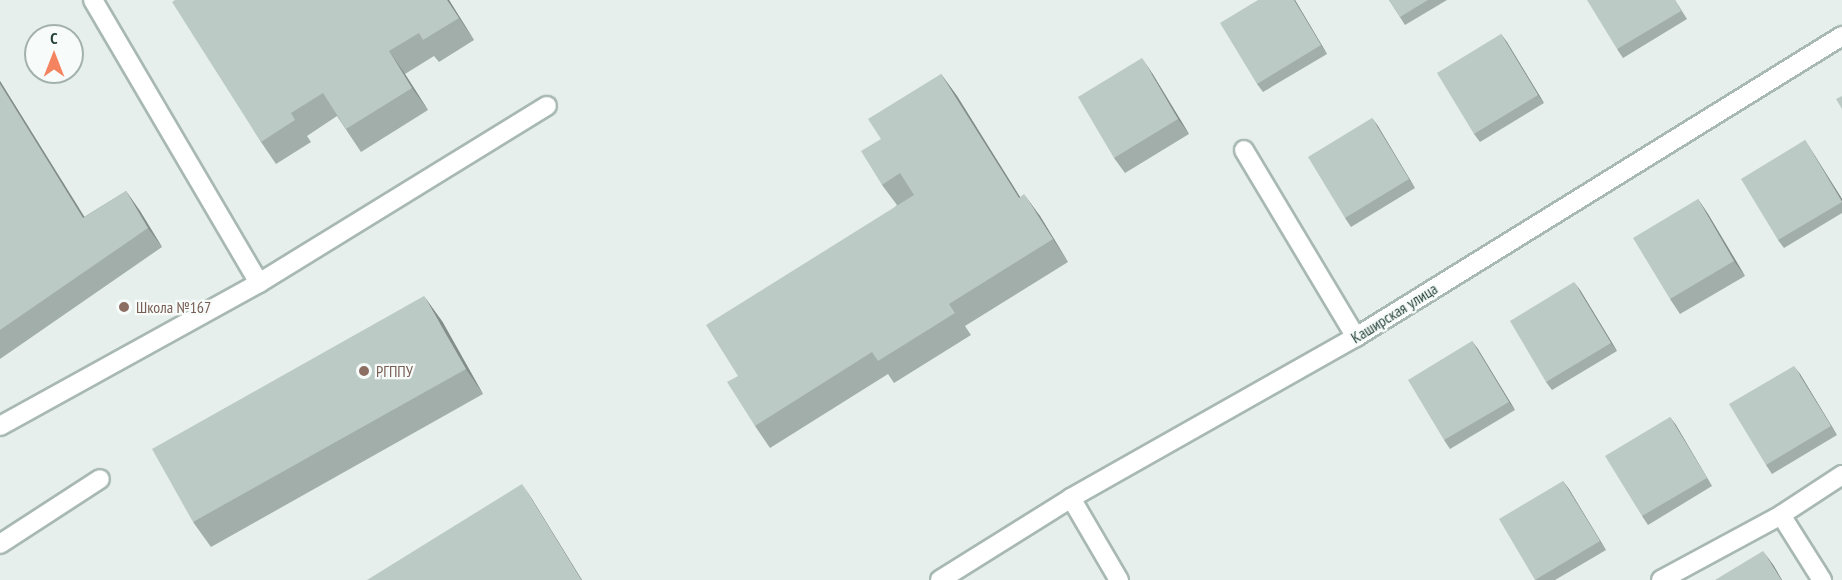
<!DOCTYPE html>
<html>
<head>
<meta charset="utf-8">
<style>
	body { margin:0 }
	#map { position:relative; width:1842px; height:580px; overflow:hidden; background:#e6efeb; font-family:"PT Sans Narrow",sans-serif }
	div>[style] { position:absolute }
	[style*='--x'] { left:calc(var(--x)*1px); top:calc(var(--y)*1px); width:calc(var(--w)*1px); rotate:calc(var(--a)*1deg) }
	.roads { filter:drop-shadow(2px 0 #a8b8b2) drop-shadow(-2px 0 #a8b8b2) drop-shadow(0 2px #a8b8b2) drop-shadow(0 -2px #a8b8b2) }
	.minor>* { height:18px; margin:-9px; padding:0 9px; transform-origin:9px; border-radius:9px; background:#fff }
	.wall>* { inset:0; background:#a1aea9 }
	.shaded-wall>* { inset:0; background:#838d89 }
	.building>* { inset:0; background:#bbcac4 }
	.dots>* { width:16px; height:16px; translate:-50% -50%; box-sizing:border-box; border:3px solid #f7fbf9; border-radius:50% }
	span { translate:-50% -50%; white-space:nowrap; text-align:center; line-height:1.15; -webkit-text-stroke:4.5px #f7fbf9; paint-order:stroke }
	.education-label { font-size:16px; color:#785e54 }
	.left { translate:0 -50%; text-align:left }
	.street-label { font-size:16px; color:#24423a }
	.north { position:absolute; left:24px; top:24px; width:60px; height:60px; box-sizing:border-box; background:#f7fbf9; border:2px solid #a3b1ad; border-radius:50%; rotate:0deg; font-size:16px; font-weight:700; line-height:24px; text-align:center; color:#24423a }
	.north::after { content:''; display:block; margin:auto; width:21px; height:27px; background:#f4845f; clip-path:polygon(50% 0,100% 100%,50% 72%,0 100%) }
</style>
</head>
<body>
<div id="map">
	<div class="roads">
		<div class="minor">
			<i style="--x:93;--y:0;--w:328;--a:59.6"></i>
			<i style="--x:1244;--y:150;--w:218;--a:59.1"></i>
			<i style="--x:0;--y:426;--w:296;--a:-28.9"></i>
			<i style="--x:259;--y:283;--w:338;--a:-31.6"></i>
			<i style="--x:1071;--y:498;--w:95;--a:59.7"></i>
			<i style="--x:1781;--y:515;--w:77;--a:57.8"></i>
			<i style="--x:0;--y:544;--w:119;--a:-33"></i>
			<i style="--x:940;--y:580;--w:155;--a:-32"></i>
			<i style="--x:1071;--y:498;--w:327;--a:-29.5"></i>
			<i style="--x:1356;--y:337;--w:572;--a:-31.77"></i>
			<i style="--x:1661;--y:580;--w:136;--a:-28.4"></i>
			<i style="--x:1781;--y:515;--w:73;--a:-33.3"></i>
		</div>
	</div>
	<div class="wall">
		<i style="clip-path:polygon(175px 0,449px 0,474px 40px,439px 62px,434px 56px,405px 74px,428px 110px,361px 152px,337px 116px,307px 136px,311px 142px,276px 164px,261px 142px)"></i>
		<i style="clip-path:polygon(1258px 0,1295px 0,1327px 54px,1263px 92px,1257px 84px)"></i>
		<i style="clip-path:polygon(1389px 0,1447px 0,1405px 25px)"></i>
		<i style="clip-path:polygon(1675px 0,1687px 19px,1623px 58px,1617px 49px)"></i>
		<i style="clip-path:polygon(1501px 34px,1544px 103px,1480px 142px,1474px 134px)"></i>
		<i style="clip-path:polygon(1152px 73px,1189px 134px,1125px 173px,1114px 158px)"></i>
		<i style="clip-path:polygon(941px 74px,957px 96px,1020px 197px,1040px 216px,1068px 262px,965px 326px,971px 335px,894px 383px,888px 374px,770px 448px,755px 426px,738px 376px,897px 205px,882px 185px,881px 139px)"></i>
		<i style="clip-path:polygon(0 81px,84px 217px,126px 191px,140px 211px,162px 247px,0 359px)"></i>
		<i style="clip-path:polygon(1372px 118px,1415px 188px,1351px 227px,1345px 218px)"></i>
		<i style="clip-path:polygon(1805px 140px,1842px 199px,1842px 213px,1784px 248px,1778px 240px)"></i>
		<i style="clip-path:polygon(1698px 199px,1708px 214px,1745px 276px,1680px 314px,1670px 299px)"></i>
		<i style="clip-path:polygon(1580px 290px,1617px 351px,1552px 390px,1546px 382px)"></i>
		<i style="clip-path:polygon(442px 321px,483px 394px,211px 547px,193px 522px)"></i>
		<i style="clip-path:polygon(1472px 341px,1515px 410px,1450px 449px,1444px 440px)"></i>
		<i style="clip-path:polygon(1800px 374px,1837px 435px,1772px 474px,1766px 465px)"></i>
		<i style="clip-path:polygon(1670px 417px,1712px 486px,1648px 525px,1642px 516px)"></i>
		<i style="clip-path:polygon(1563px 481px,1606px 550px,1555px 580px,1535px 580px)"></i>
	</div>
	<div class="shaded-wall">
		<i style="clip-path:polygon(447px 0,449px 0,474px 40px,459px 18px)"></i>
		<i style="clip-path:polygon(1294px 0,1295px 0,1327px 54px,1321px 45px)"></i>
		<i style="clip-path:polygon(1501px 34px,1507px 42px,1544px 103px,1538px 95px)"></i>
		<i style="clip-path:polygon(389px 51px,405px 74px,428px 110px,412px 88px)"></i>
		<i style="clip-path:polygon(1142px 58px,1152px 73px,1189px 134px,1178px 119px)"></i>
		<i style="clip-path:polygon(941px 74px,957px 96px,1035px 221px,1019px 198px)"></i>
		<i style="clip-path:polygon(0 81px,97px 237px,83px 218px,0 84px)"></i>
		<i style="clip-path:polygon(1372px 118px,1378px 126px,1415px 188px,1409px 179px)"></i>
		<i style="clip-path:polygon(1805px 140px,1842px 199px,1842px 201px)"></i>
		<i style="clip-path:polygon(126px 191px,140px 211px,162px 247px,148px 228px)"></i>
		<i style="clip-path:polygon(1024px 194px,1040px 216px,1068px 262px,1053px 239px)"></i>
		<i style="clip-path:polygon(1698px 199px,1708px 214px,1745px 276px,1734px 261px)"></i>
		<i style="clip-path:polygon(1574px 282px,1580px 290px,1617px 351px,1611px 343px)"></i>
		<i style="clip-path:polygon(424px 296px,442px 321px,483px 394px,466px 369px)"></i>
		<i style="clip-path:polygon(1472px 341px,1478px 349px,1515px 410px,1509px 402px)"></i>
		<i style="clip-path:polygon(1794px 366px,1800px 374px,1837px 435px,1831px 426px)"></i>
		<i style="clip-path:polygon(1670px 417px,1676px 425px,1712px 486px,1707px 478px)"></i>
		<i style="clip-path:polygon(1563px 481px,1569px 489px,1606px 550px,1600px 541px)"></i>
		<i style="clip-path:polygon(522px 484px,532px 499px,582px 580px,581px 580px)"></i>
		<i style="clip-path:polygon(1763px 551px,1774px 566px,1782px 580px,1781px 580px)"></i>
	</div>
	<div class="building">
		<i style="clip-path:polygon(175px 0,447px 0,459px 18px,423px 40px,419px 33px,389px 51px,412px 88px,346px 129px,323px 93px,291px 113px,295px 120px,261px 142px,172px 2px)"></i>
		<i style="clip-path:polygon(1258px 0,1294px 0,1321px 45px,1257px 84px,1220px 23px)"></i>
		<i style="clip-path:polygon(1389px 0,1428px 0,1400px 17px)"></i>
		<i style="clip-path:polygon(1587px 0,1675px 0,1681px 11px,1617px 49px)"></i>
		<i style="clip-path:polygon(1501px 34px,1538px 95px,1474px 134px,1437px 73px)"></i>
		<i style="clip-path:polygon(1142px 58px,1178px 119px,1114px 158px,1078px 97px)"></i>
		<i style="clip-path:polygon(941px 74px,1019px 198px,1024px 194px,1053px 239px,949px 304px,955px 313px,878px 361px,872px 352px,755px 426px,727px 382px,738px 376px,706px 325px,914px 195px,900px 173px,882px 185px,861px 151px,881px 139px,868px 119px)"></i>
		<i style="clip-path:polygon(0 84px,83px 218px,126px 191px,148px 228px,0 330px)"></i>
		<i style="clip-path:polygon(1842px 96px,1842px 109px,1836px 99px)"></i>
		<i style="clip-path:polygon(1372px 118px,1409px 179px,1345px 218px,1308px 157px)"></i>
		<i style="clip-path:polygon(1805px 140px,1842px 202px,1778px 240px,1741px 179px)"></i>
		<i style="clip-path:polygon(1698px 199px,1734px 261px,1670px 299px,1633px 238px)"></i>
		<i style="clip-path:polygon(1574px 282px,1611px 343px,1546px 382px,1510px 321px)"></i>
		<i style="clip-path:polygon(424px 296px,466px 369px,193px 522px,152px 449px)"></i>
		<i style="clip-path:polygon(1472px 341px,1509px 402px,1444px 440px,1408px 380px)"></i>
		<i style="clip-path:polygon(1794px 366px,1831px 426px,1766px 465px,1729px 404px)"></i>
		<i style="clip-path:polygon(1670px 417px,1707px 478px,1642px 516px,1605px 456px)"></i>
		<i style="clip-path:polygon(1563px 481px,1600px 541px,1535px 580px,1499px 519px)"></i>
		<i style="clip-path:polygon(522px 484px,581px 580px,367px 580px)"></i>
		<i style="clip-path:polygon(1763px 551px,1781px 580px,1715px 580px)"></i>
	</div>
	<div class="dots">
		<i style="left:124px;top:307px;background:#8d6e63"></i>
		<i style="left:364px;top:371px;background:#8d6e63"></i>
	</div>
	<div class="education-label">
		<span class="left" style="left:136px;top:307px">Школа №167</span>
		<span class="left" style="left:376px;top:371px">РГППУ</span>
	</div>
	<div class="street-label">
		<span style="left:1394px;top:313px;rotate:-32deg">Каширская улица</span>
	</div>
	<div class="north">С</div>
</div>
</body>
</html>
